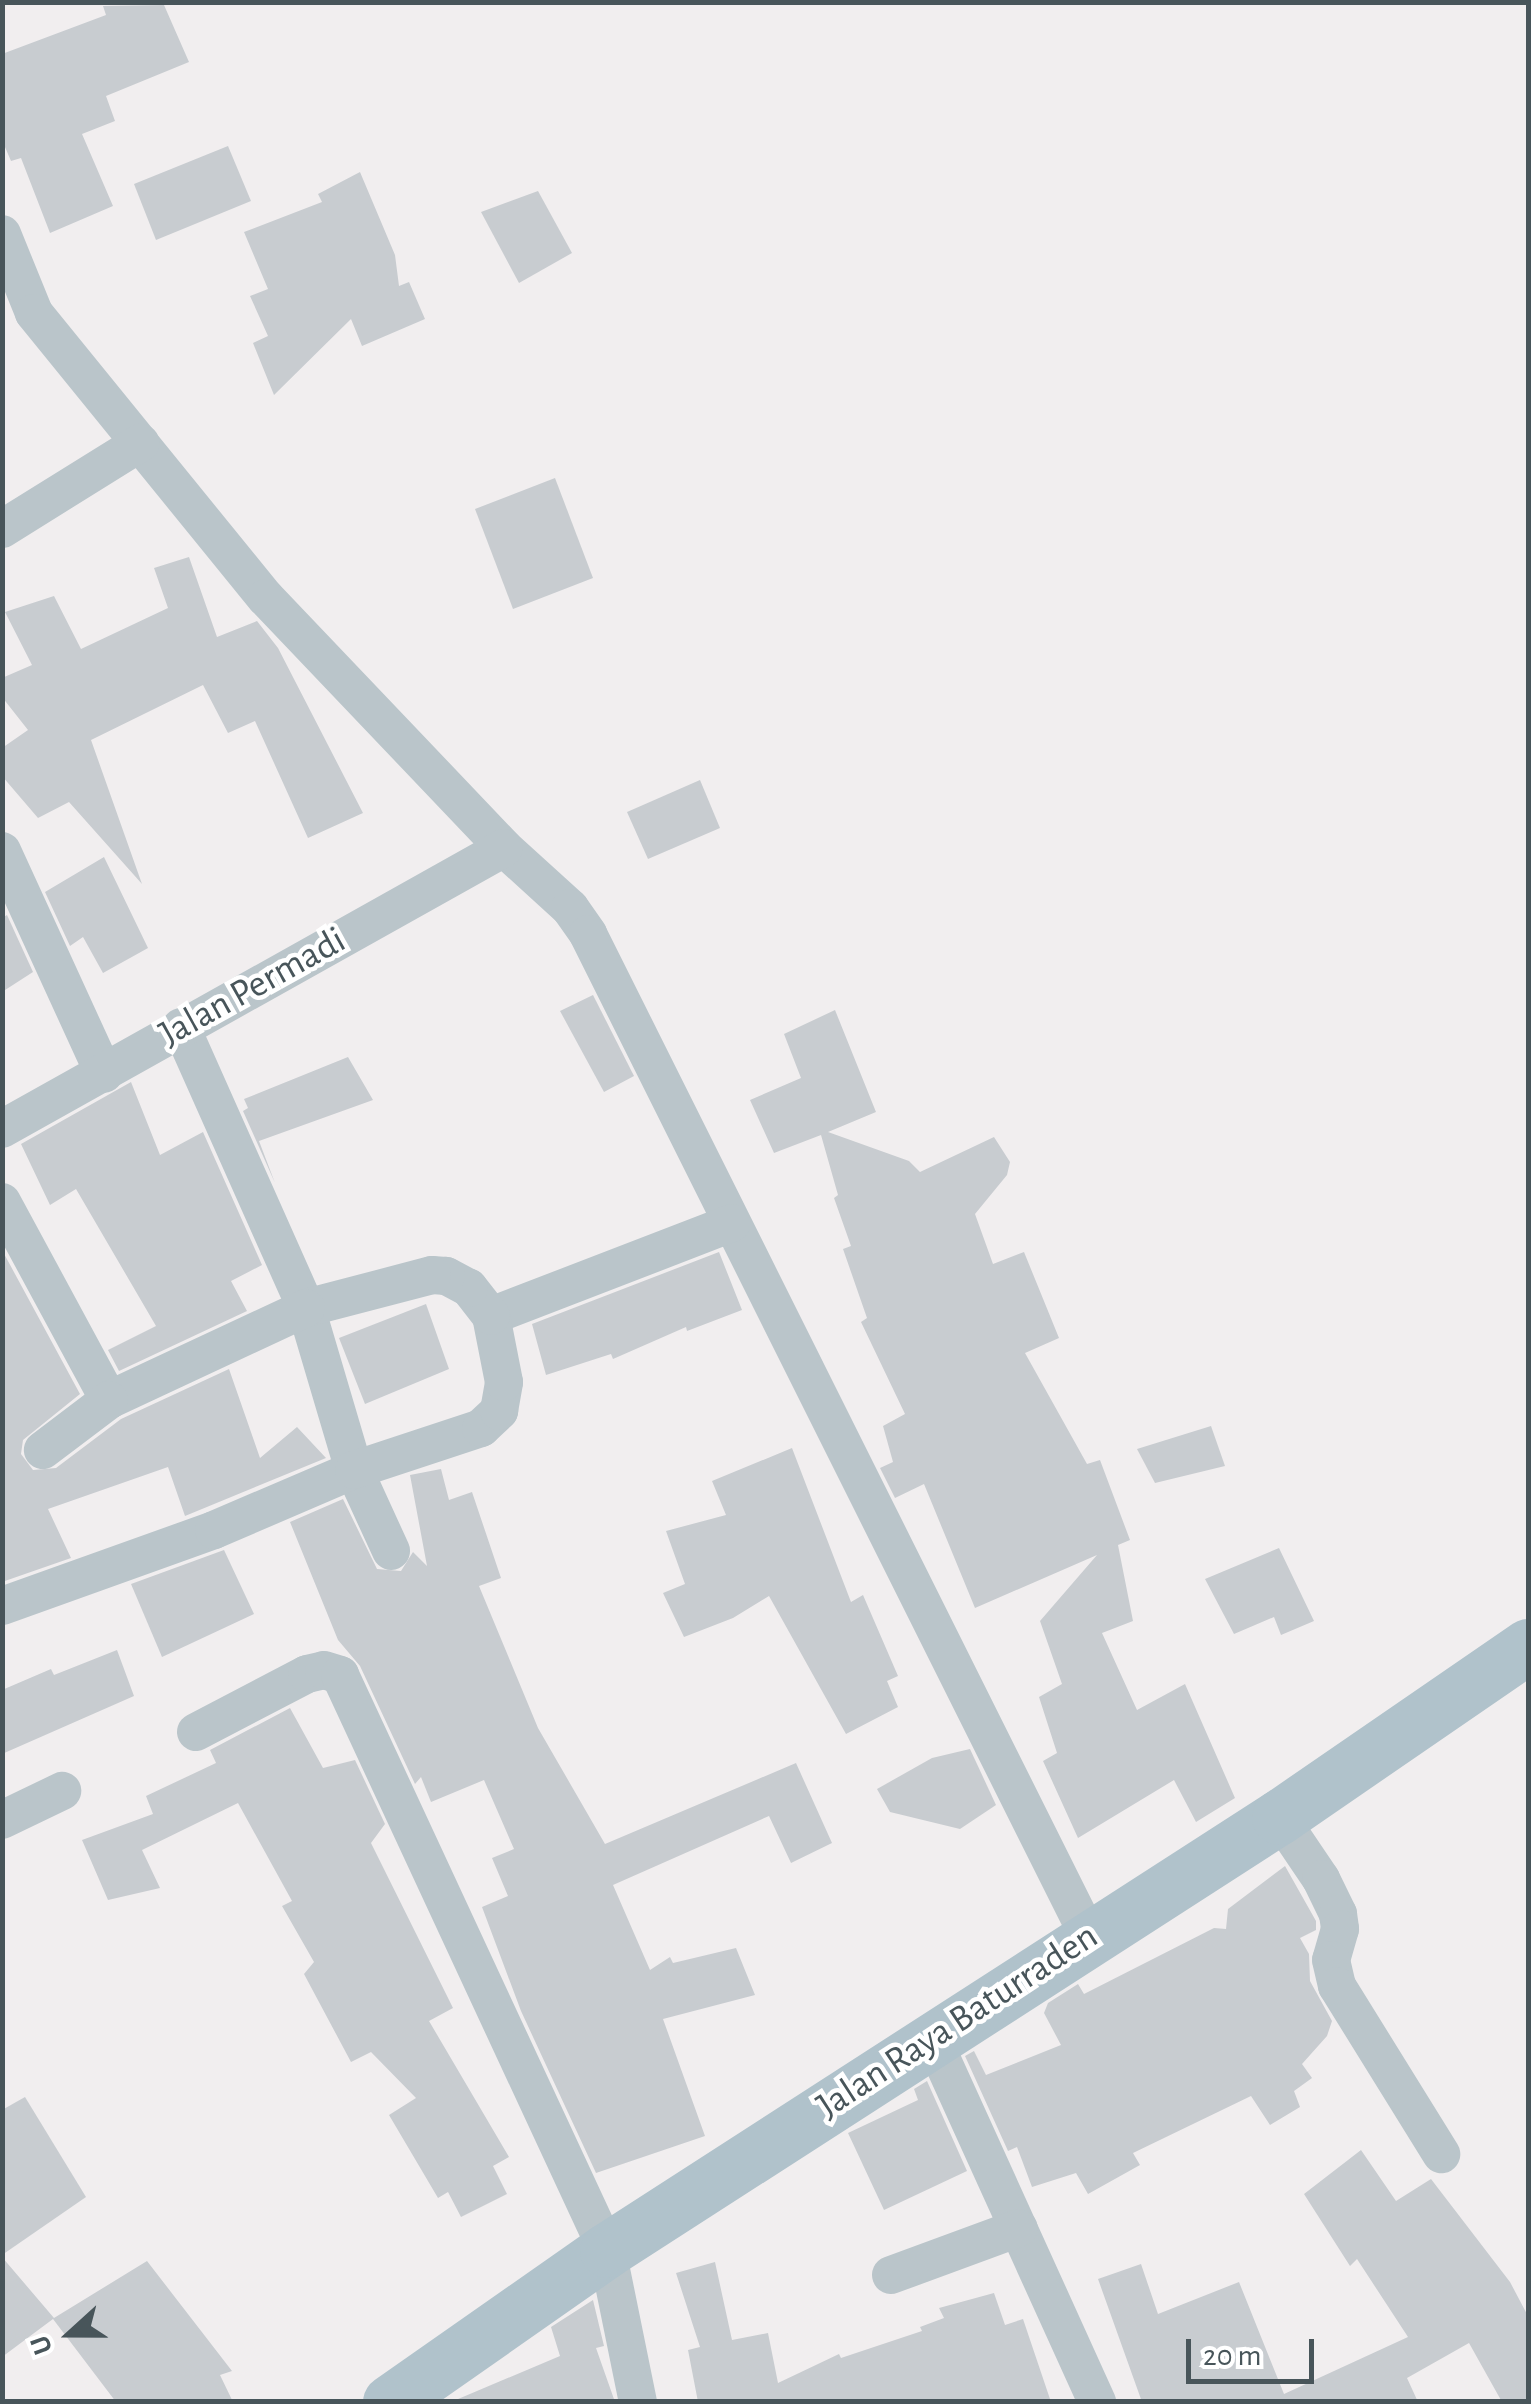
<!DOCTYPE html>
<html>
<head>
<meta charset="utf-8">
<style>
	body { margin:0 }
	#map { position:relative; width:1531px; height:2404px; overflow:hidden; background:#f1eeef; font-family:"Alegreya Sans",sans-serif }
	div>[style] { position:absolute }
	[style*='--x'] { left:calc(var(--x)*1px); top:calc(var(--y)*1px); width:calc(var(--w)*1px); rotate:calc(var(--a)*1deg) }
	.building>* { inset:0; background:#c8ccd0 }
	.minor>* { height:38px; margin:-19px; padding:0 19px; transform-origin:19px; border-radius:19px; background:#bac5ca }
	.primary>* { height:55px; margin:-27.5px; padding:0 27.5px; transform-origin:27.5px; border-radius:27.5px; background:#b0c2cb }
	span { translate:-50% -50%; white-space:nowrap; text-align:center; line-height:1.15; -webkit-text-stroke:9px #fff; paint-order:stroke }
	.street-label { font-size:38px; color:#48555a }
	.frame { position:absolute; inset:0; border:5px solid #48555a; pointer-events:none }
	.north { position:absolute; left:20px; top:2284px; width:100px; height:100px; -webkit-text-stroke:8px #fff; paint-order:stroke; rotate:249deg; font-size:28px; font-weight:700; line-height:40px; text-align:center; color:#48555a }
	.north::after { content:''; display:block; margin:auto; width:35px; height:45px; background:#48555a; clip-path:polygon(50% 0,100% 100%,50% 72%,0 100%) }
	.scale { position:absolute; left:1186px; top:2339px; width:128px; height:45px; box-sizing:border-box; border:5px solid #48555a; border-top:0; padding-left:12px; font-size:30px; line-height:35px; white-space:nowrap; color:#48555a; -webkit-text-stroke:8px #fff; paint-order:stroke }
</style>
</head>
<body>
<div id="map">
	<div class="building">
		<i style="clip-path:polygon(164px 5px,189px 62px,106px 96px,115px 121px,82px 134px,113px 206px,50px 233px,21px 158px,11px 161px,2px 140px,2px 54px,106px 15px,103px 6px)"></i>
		<i style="clip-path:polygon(228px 146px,251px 201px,156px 240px,134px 184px)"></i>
		<i style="clip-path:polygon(360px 172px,395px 255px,399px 286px,409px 282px,425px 319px,362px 346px,351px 319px,274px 395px,253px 343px,268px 336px,250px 296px,268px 289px,244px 232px,322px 202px,318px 194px)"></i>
		<i style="clip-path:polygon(538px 191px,572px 253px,519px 283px,481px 212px)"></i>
		<i style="clip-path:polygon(555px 478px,593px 578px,513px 609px,475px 509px)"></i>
		<i style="clip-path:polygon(189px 557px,217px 637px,257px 621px,278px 648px,363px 813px,308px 838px,255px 721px,228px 733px,203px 685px,91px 740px,142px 884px,69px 802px,38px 818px,2px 776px,2px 748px,28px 730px,2px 697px,2px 678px,32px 665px,5px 612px,54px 596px,81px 649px,168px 608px,154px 568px)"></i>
		<i style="clip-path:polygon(700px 780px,720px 828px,648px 859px,627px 812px)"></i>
		<i style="clip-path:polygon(104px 857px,148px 948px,103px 973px,83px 937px,70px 946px,45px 892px)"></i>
		<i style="clip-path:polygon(7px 915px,33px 972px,2px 992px,2px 918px)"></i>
		<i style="clip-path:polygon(593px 995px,634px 1076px,604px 1092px,560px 1011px)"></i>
		<i style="clip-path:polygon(835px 1010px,876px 1112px,828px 1132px,909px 1161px,920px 1172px,994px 1137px,1010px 1162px,1007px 1175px,975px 1214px,993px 1264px,1024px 1252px,1059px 1338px,1025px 1353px,1087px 1464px,1100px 1460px,1130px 1540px,1118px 1545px,1133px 1621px,1102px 1633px,1137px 1710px,1185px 1684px,1235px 1798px,1196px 1822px,1174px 1780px,1078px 1838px,1043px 1761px,1057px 1753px,1039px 1697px,1062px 1684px,1040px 1621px,1097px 1555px,975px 1608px,924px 1484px,895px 1498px,880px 1468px,893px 1462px,883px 1426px,905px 1414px,861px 1322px,867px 1318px,843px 1249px,851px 1246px,834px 1198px,838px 1195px,821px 1135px,774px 1153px,750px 1100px,801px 1078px,784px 1034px)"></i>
		<i style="clip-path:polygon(348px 1057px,373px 1100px,259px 1141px,275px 1183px,243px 1111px,248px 1108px,244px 1099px)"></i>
		<i style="clip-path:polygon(131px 1082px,160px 1155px,203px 1132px,262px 1265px,231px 1281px,247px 1311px,119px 1371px,108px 1350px,156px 1326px,76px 1189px,50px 1205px,21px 1144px)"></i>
		<i style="clip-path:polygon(2px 1250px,80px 1394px,23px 1440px,21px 1454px,33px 1470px,56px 1468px,121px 1419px,229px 1369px,260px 1458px,297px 1427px,326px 1458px,185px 1516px,168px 1467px,48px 1509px,71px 1558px,2px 1582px)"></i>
		<i style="clip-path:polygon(719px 1252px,742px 1310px,687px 1331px,686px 1327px,613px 1359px,611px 1354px,546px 1375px,532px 1324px)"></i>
		<i style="clip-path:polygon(426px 1304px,449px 1369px,365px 1404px,339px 1338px)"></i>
		<i style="clip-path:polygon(1211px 1426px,1225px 1466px,1155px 1483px,1137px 1449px)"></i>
		<i style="clip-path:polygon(792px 1448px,851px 1602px,863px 1595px,898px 1676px,887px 1681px,898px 1707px,846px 1734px,769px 1596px,733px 1618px,684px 1637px,663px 1593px,685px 1584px,666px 1531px,726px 1515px,712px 1481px)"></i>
		<i style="clip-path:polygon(441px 1469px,449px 1500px,472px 1492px,501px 1578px,479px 1586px,538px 1728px,605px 1844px,796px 1763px,832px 1843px,791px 1863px,769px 1816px,613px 1885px,650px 1970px,670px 1957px,673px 1963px,736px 1948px,755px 1995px,663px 2019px,705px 2136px,596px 2173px,521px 2011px,482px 1907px,508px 1896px,492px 1858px,514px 1849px,484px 1780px,431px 1802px,421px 1777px,415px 1784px,360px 1666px,338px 1640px,290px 1522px,343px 1499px,377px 1569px,401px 1571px,413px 1552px,427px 1566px,410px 1475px)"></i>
		<i style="clip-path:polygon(1279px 1548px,1314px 1621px,1281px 1635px,1274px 1617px,1234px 1634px,1205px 1579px)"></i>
		<i style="clip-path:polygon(224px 1550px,254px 1614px,162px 1657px,131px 1584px)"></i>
		<i style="clip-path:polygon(117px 1650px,134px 1696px,2px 1754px,2px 1690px,51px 1669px,54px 1675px)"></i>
		<i style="clip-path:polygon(290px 1708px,323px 1768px,355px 1760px,385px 1824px,371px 1843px,453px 2008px,429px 2021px,509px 2157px,493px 2166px,507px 2194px,461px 2217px,448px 2192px,438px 2198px,389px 2115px,416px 2098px,371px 2052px,351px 2062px,304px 1974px,314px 1962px,282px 1906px,292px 1901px,238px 1803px,142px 1850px,160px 1888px,108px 1900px,82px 1840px,153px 1814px,146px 1796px,216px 1763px,210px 1750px)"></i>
		<i style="clip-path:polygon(970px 1749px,996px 1805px,960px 1829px,890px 1812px,877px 1789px,932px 1758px)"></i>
		<i style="clip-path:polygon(1285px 1866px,1316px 1921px,1316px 1930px,1300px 1938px,1309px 1954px,1310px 1981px,1332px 2021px,1327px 2036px,1302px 2064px,1312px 2078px,1294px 2091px,1300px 2107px,1270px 2125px,1251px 2096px,1133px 2153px,1140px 2165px,1088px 2194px,1076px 2173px,1032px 2187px,1017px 2147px,1008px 2151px,965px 2056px,974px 2051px,986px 2075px,1061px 2045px,1044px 2013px,1048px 2003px,1078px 1984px,1084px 1994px,1214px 1928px,1226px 1929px,1228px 1909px)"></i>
		<i style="clip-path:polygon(927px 2081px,967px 2171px,884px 2210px,848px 2133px,918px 2100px,914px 2089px)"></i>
		<i style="clip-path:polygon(25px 2097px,86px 2197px,2px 2255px,2px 2110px)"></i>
		<i style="clip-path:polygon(1361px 2150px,1396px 2201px,1431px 2179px,1510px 2282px,1528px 2316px,1528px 2402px,1502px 2402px,1469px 2343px,1407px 2378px,1418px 2402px,1142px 2402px,1098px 2279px,1141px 2264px,1158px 2314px,1239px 2282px,1284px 2394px,1408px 2337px,1357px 2259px,1350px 2266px,1304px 2194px)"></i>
		<i style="clip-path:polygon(2px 2257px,54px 2318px,147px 2261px,232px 2371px,220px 2375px,233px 2402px,116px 2402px,53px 2319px,2px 2357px)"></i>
		<i style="clip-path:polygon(715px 2262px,732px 2340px,768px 2333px,778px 2383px,839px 2354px,841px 2358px,922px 2331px,920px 2327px,944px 2318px,939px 2308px,994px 2293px,1005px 2325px,1023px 2319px,1051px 2402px,698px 2402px,688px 2350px,700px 2347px,676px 2273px)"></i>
		<i style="clip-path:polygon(593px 2300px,604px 2346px,596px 2348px,615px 2402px,451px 2402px,560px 2356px,551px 2327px)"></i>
	</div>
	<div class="minor">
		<i style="--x:2;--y:234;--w:85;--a:67.9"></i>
		<i style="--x:34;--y:313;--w:367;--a:50.9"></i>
		<i style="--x:266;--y:598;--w:345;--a:46.4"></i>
		<i style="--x:504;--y:848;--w:89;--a:42.3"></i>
		<i style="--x:570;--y:908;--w:32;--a:55"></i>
		<i style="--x:588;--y:934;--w:1121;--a:63.46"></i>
		<i style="--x:2;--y:529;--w:163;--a:-31.9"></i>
		<i style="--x:2;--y:851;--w:245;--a:65.4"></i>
		<i style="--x:181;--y:1027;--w:308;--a:66"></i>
		<i style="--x:306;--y:1308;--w:169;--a:73.5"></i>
		<i style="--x:354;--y:1470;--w:89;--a:65.4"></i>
		<i style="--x:2;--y:1129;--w:575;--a:-29.24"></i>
		<i style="--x:2;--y:1202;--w:225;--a:61.6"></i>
		<i style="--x:491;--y:1316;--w:258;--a:-21.1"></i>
		<i style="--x:2;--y:1606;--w:225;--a:-19.7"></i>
		<i style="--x:214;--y:1530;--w:152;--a:-23.2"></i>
		<i style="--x:354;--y:1470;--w:134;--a:-18.3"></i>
		<i style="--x:481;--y:1428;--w:25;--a:-43"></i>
		<i style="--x:499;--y:1411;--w:29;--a:-80"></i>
		<i style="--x:504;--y:1382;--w:67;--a:-101.1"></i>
		<i style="--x:491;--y:1316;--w:36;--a:-128"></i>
		<i style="--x:469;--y:1288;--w:26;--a:-152"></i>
		<i style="--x:446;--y:1276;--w:14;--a:-176"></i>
		<i style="--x:432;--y:1275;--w:130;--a:165.3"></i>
		<i style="--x:306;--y:1308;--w:217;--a:155"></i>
		<i style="--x:109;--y:1400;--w:83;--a:142.9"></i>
		<i style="--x:196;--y:1732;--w:125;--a:-27.6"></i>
		<i style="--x:307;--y:1674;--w:17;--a:-13"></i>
		<i style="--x:324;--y:1670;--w:17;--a:17"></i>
		<i style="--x:340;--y:1675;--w:634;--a:65.09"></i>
		<i style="--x:607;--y:2250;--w:155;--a:78.5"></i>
		<i style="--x:1279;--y:1817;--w:75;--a:55.9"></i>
		<i style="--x:1321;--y:1879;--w:39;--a:64"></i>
		<i style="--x:1338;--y:1914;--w:15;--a:82"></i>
		<i style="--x:1340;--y:1929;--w:32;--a:106"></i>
		<i style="--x:1331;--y:1960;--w:27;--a:77"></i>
		<i style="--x:1337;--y:1986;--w:198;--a:58.2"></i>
		<i style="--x:2;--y:1820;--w:67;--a:-25.8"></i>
		<i style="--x:932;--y:2038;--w:400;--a:65.6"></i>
		<i style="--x:891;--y:2275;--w:136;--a:-20.2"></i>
	</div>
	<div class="primary">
		<i style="--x:390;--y:2402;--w:265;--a:-35"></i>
		<i style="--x:607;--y:2250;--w:799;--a:-32.8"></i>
		<i style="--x:1279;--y:1817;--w:302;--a:-34.5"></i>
	</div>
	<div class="street-label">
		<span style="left:253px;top:988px;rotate:-29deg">Jalan Permadi</span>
		<span style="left:958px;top:2022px;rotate:-33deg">Jalan Raya Baturraden</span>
	</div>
	<div class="frame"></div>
	<div class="north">U</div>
	<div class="scale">20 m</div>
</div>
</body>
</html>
